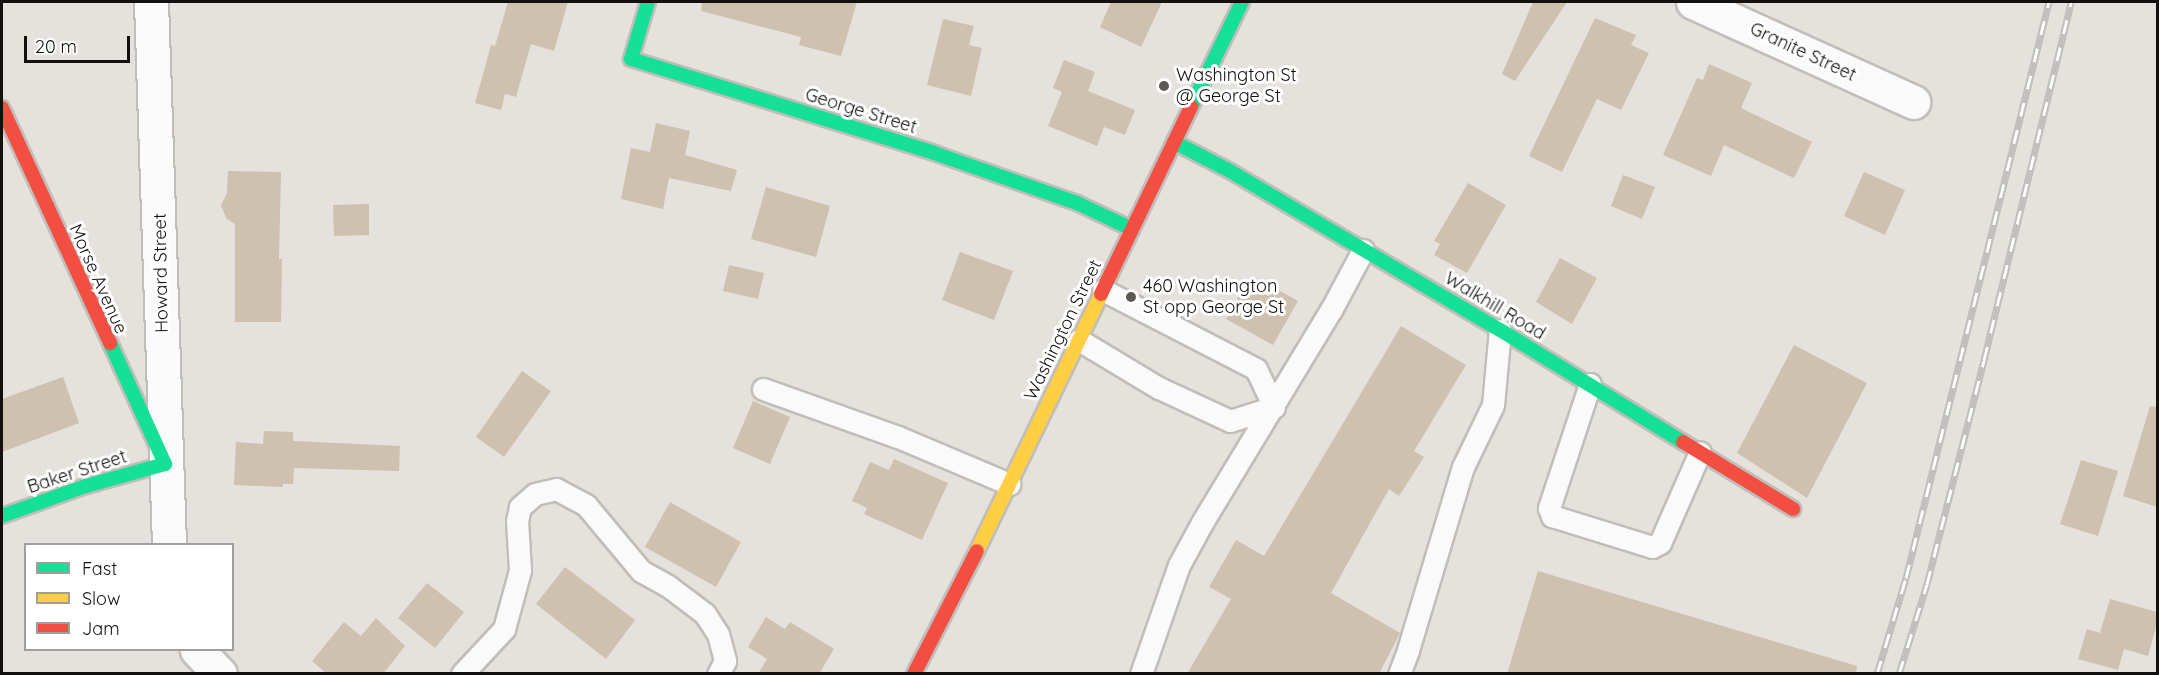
<!DOCTYPE html>
<html>
<head>
<meta charset="utf-8">
<style>
	body { margin:0 }
	#map { position:relative; width:2159px; height:675px; overflow:hidden; background:#e5e1dc; font-family:Quicksand,sans-serif }
	div>[style] { position:absolute }
	[style*='--x'] { left:calc(var(--x)*1px); top:calc(var(--y)*1px); width:calc(var(--w)*1px); rotate:calc(var(--a)*1deg) }
	.building>* { inset:0; background:#cec1af }
	.roads { filter:drop-shadow(2px 0 #c1bdb9) drop-shadow(-2px 0 #c1bdb9) drop-shadow(0 2px #c1bdb9) drop-shadow(0 -2px #c1bdb9) }
	.lane>* { height:21px; margin:-10.5px; padding:0 10.5px; transform-origin:10.5px; border-radius:10.5px; background:#fbfafa }
	.street>* { height:33px; margin:-16.5px; padding:0 16.5px; transform-origin:16.5px; border-radius:16.5px; background:#fbfafa }
	.fast>* { height:14px; margin:-7px; padding:0 7px; transform-origin:7px; border-radius:7px; background:#16e098 }
	.slow>* { height:14px; margin:-7px; padding:0 7px; transform-origin:7px; border-radius:7px; background:#ffcf43 }
	.jam>* { height:14px; margin:-7px; padding:0 7px; transform-origin:7px; border-radius:7px; background:#f24e42 }
	.rail>* { height:7px; margin-top:-3.5px; transform-origin:0; background:repeating-linear-gradient(90deg,#fff 0 14px,#c0bebd 0 28px); box-sizing:border-box; border-block:2px solid #c0bebd }
	.dots>* { width:16px; height:16px; translate:-50% -50%; box-sizing:border-box; border:3px solid #fff; border-radius:50% }
	span { translate:-50% -50%; white-space:nowrap; text-align:center; line-height:1.15; -webkit-text-stroke:6px #fff; paint-order:stroke }
	.street-label { font-size:18px; color:#13100d }
	.poi-label { font-size:18px; color:#13100d }
	.left { translate:0 -50%; text-align:left }
	.frame { position:absolute; inset:0; border:3px solid #13100d; pointer-events:none }
	.legend { position:absolute; left:24px; top:543px; width:210px; height:108px; box-sizing:border-box; background:#fff; border:2px solid #a19f9e; margin:0; padding:8px 10px; list-style:none; font-size:18px; color:#13100d }
	.legend li { display:flex; align-items:center; gap:12px; height:30px }
	.legend b { width:30px; border:2px solid #a19f9e }
	.scale { position:absolute; left:24px; top:36px; width:106px; height:27px; box-sizing:border-box; border:3px solid #13100d; border-top:0; padding-left:8px; font-size:18px; line-height:21px; white-space:nowrap; color:#13100d; -webkit-text-stroke:4px #fff; paint-order:stroke }
</style>
</head>
<body>
<div id="map">
	<div class="building">
		<i style="clip-path:polygon(508px 2px,568px 2px,554px 51px,531px 44px,516px 97px,505px 94px,501px 110px,475px 103px,491px 45px,495px 46px)"></i>
		<i style="clip-path:polygon(702px 2px,857px 2px,841px 56px,799px 45px,801px 37px,701px 11px)"></i>
		<i style="clip-path:polygon(1111px 2px,1162px 2px,1141px 47px,1100px 27px)"></i>
		<i style="clip-path:polygon(1533px 2px,1567px 2px,1515px 81px,1502px 74px)"></i>
		<i style="clip-path:polygon(1595px 18px,1636px 35px,1631px 45px,1649px 53px,1621px 110px,1597px 99px,1562px 172px,1529px 156px)"></i>
		<i style="clip-path:polygon(943px 19px,974px 26px,969px 45px,982px 48px,971px 96px,927px 85px)"></i>
		<i style="clip-path:polygon(1064px 60px,1095px 72px,1088px 91px,1135px 110px,1125px 135px,1104px 127px,1097px 146px,1048px 126px,1062px 92px,1053px 88px)"></i>
		<i style="clip-path:polygon(1709px 64px,1752px 83px,1741px 108px,1812px 142px,1794px 178px,1724px 145px,1711px 176px,1663px 155px,1697px 78px,1703px 80px)"></i>
		<i style="clip-path:polygon(656px 123px,690px 131px,685px 155px,737px 170px,731px 191px,669px 178px,663px 209px,621px 199px,631px 148px,650px 152px)"></i>
		<i style="clip-path:polygon(228px 171px,281px 172px,279px 259px,282px 259px,281px 322px,235px 322px,235px 224px,226px 218px,221px 205px,227px 193px)"></i>
		<i style="clip-path:polygon(1864px 172px,1905px 190px,1885px 235px,1844px 216px)"></i>
		<i style="clip-path:polygon(1623px 175px,1655px 187px,1642px 219px,1611px 206px)"></i>
		<i style="clip-path:polygon(1468px 183px,1506px 205px,1467px 273px,1434px 255px,1440px 244px,1434px 241px)"></i>
		<i style="clip-path:polygon(766px 187px,830px 206px,816px 257px,751px 239px)"></i>
		<i style="clip-path:polygon(369px 204px,369px 235px,334px 236px,333px 205px)"></i>
		<i style="clip-path:polygon(960px 252px,1013px 271px,994px 320px,942px 300px)"></i>
		<i style="clip-path:polygon(1560px 258px,1597px 278px,1572px 324px,1536px 302px)"></i>
		<i style="clip-path:polygon(729px 265px,764px 273px,758px 299px,723px 291px)"></i>
		<i style="clip-path:polygon(1246px 283px,1268px 296px,1273px 287px,1298px 301px,1273px 345px,1226px 319px)"></i>
		<i style="clip-path:polygon(1401px 326px,1466px 365px,1414px 451px,1424px 457px,1399px 496px,1389px 489px,1331px 593px,1400px 633px,1379px 674px,1187px 674px,1231px 599px,1209px 587px,1236px 540px,1264px 556px)"></i>
		<i style="clip-path:polygon(1794px 345px,1867px 383px,1807px 498px,1737px 453px)"></i>
		<i style="clip-path:polygon(522px 371px,551px 391px,504px 457px,476px 437px)"></i>
		<i style="clip-path:polygon(63px 377px,79px 423px,2px 452px,2px 399px)"></i>
		<i style="clip-path:polygon(753px 401px,790px 417px,770px 464px,733px 448px)"></i>
		<i style="clip-path:polygon(2150px 406px,2157px 407px,2157px 507px,2123px 496px)"></i>
		<i style="clip-path:polygon(264px 431px,293px 432px,293px 441px,400px 446px,399px 471px,294px 468px,293px 484px,283px 484px,283px 487px,234px 485px,236px 442px,263px 444px)"></i>
		<i style="clip-path:polygon(894px 459px,948px 483px,922px 540px,864px 514px,867px 508px,852px 501px,870px 462px,889px 470px)"></i>
		<i style="clip-path:polygon(2081px 460px,2118px 471px,2098px 536px,2060px 524px)"></i>
		<i style="clip-path:polygon(670px 502px,741px 542px,716px 587px,645px 547px)"></i>
		<i style="clip-path:polygon(565px 567px,635px 620px,606px 659px,536px 604px)"></i>
		<i style="clip-path:polygon(1538px 571px,1857px 666px,1856px 674px,1507px 674px)"></i>
		<i style="clip-path:polygon(427px 583px,464px 612px,435px 648px,398px 618px)"></i>
		<i style="clip-path:polygon(2110px 599px,2157px 612px,2157px 623px,2148px 656px,2124px 649px,2118px 670px,2078px 659px,2087px 629px,2100px 633px)"></i>
		<i style="clip-path:polygon(766px 617px,785px 629px,790px 622px,834px 649px,819px 674px,758px 674px,767px 659px,748px 647px)"></i>
		<i style="clip-path:polygon(376px 618px,405px 646px,383px 674px,327px 674px,312px 661px,344px 622px,361px 636px)"></i>
	</div>
	<div class="roads">
		<div class="lane">
			<i style="--x:1079;--y:340;--w:93;--a:31"></i>
			<i style="--x:1159;--y:388;--w:78;--a:24.9"></i>
			<i style="--x:1230;--y:421;--w:46;--a:-17.7"></i>
			<i style="--x:1274;--y:407;--w:42;--a:-115.3"></i>
			<i style="--x:1256;--y:369;--w:172;--a:-152.7"></i>
			<i style="--x:1590;--y:384;--w:131;--a:108.3"></i>
			<i style="--x:1549;--y:508;--w:9;--a:69"></i>
			<i style="--x:1552;--y:516;--w:105;--a:17.2"></i>
			<i style="--x:1652;--y:547;--w:9;--a:-27"></i>
			<i style="--x:1660;--y:543;--w:99;--a:-66.3"></i>
			<i style="--x:763;--y:389;--w:143;--a:19.6"></i>
			<i style="--x:898;--y:437;--w:121;--a:22.9"></i>
			<i style="--x:462;--y:674;--w:62;--a:-47"></i>
			<i style="--x:504;--y:629;--w:61;--a:-74.8"></i>
			<i style="--x:520;--y:570;--w:49;--a:-93.5"></i>
			<i style="--x:517;--y:521;--w:14;--a:-78"></i>
			<i style="--x:520;--y:507;--w:20;--a:-41"></i>
			<i style="--x:535;--y:494;--w:22;--a:-13"></i>
			<i style="--x:556;--y:489;--w:34;--a:28"></i>
			<i style="--x:586;--y:505;--w:86;--a:50.2"></i>
			<i style="--x:641;--y:571;--w:31;--a:29"></i>
			<i style="--x:668;--y:586;--w:46;--a:37.1"></i>
			<i style="--x:705;--y:614;--w:24;--a:57"></i>
			<i style="--x:718;--y:634;--w:28;--a:75"></i>
			<i style="--x:725;--y:661;--w:15;--a:118"></i>
			<i style="--x:1141;--y:674;--w:115;--a:-70.8"></i>
			<i style="--x:1179;--y:565;--w:50;--a:-61.4"></i>
			<i style="--x:1203;--y:521;--w:247;--a:-58.8"></i>
			<i style="--x:1331;--y:310;--w:68;--a:-61.9"></i>
			<i style="--x:1399;--y:674;--w:26;--a:-69"></i>
			<i style="--x:1408;--y:650;--w:191;--a:-73.3"></i>
			<i style="--x:1463;--y:467;--w:69;--a:-64.2"></i>
			<i style="--x:1493;--y:405;--w:75;--a:-84.7"></i>
		</div>
		<div class="street">
			<i style="--x:151;--y:2;--w:542;--a:88.1"></i>
			<i style="--x:1693;--y:2;--w:242;--a:24.4"></i>
			<i style="--x:197;--y:650;--w:33;--a:46"></i>
		</div>
		<div class="fast">
			<i style="--x:648;--y:2;--w:59;--a:106.6"></i>
			<i style="--x:631;--y:59;--w:317;--a:17.2"></i>
			<i style="--x:934;--y:153;--w:151;--a:19.3"></i>
			<i style="--x:1077;--y:203;--w:61;--a:25.3"></i>
			<i style="--x:1191;--y:107;--w:117;--a:-64.1"></i>
			<i style="--x:1174;--y:142;--w:63;--a:27.4"></i>
			<i style="--x:1230;--y:171;--w:313;--a:30.5"></i>
			<i style="--x:1500;--y:330;--w:215;--a:31.5"></i>
			<i style="--x:2;--y:516;--w:89;--a:-19.7"></i>
			<i style="--x:86;--y:486;--w:82;--a:-15.6"></i>
			<i style="--x:165;--y:464;--w:133;--a:-114.4"></i>
		</div>
		<div class="slow">
			<i style="--x:977;--y:551;--w:285;--a:-64.2"></i>
		</div>
		<div class="jam">
			<i style="--x:2;--y:108;--w:259;--a:65.3"></i>
			<i style="--x:1101;--y:294;--w:208;--a:-64.3"></i>
			<i style="--x:1683;--y:442;--w:129;--a:31.3"></i>
			<i style="--x:914;--y:674;--w:138;--a:-62.9"></i>
		</div>
	</div>
	<div class="rail">
		<i style="--x:1877;--y:674;--w:100;--a:-73.2"></i>
		<i style="--x:1906;--y:578;--w:593;--a:-76.06"></i>
		<i style="--x:1899;--y:674;--w:94;--a:-72.7"></i>
		<i style="--x:1927;--y:584;--w:231;--a:-75.7"></i>
		<i style="--x:1984;--y:360;--w:368;--a:-76.3"></i>
	</div>
	<div class="dots">
		<i style="left:1164px;top:86px;background:#5c5955"></i>
		<i style="left:1131px;top:297px;background:#5c5955"></i>
	</div>
	<div class="street-label">
		<span style="left:1803px;top:52px;rotate:25deg">Granite Street</span>
		<span style="left:861px;top:111px;rotate:17deg">George Street</span>
		<span style="left:161px;top:273px;rotate:-91deg">Howard Street</span>
		<span style="left:98px;top:279px;rotate:66deg">Morse Avenue</span>
		<span style="left:1495px;top:306px;rotate:31deg">Walkhill Road</span>
		<span style="left:1063px;top:330px;rotate:-64deg">Washington Street</span>
		<span style="left:77px;top:472px;rotate:-18deg">Baker Street</span>
	</div>
	<div class="poi-label">
		<span class="left" style="left:1176px;top:86px">Washington St<br>@ George St</span>
		<span class="left" style="left:1143px;top:297px">460 Washington<br>St opp George St</span>
	</div>
	<div class="frame"></div>
	<ul class="legend">
	<li><b style="height:8px;background:#16e098"></b>Fast</li>
	<li><b style="height:8px;background:#ffcf43"></b>Slow</li>
	<li><b style="height:8px;background:#f24e42"></b>Jam</li>
	</ul>
	<div class="scale">20 m</div>
</div>
</body>
</html>
